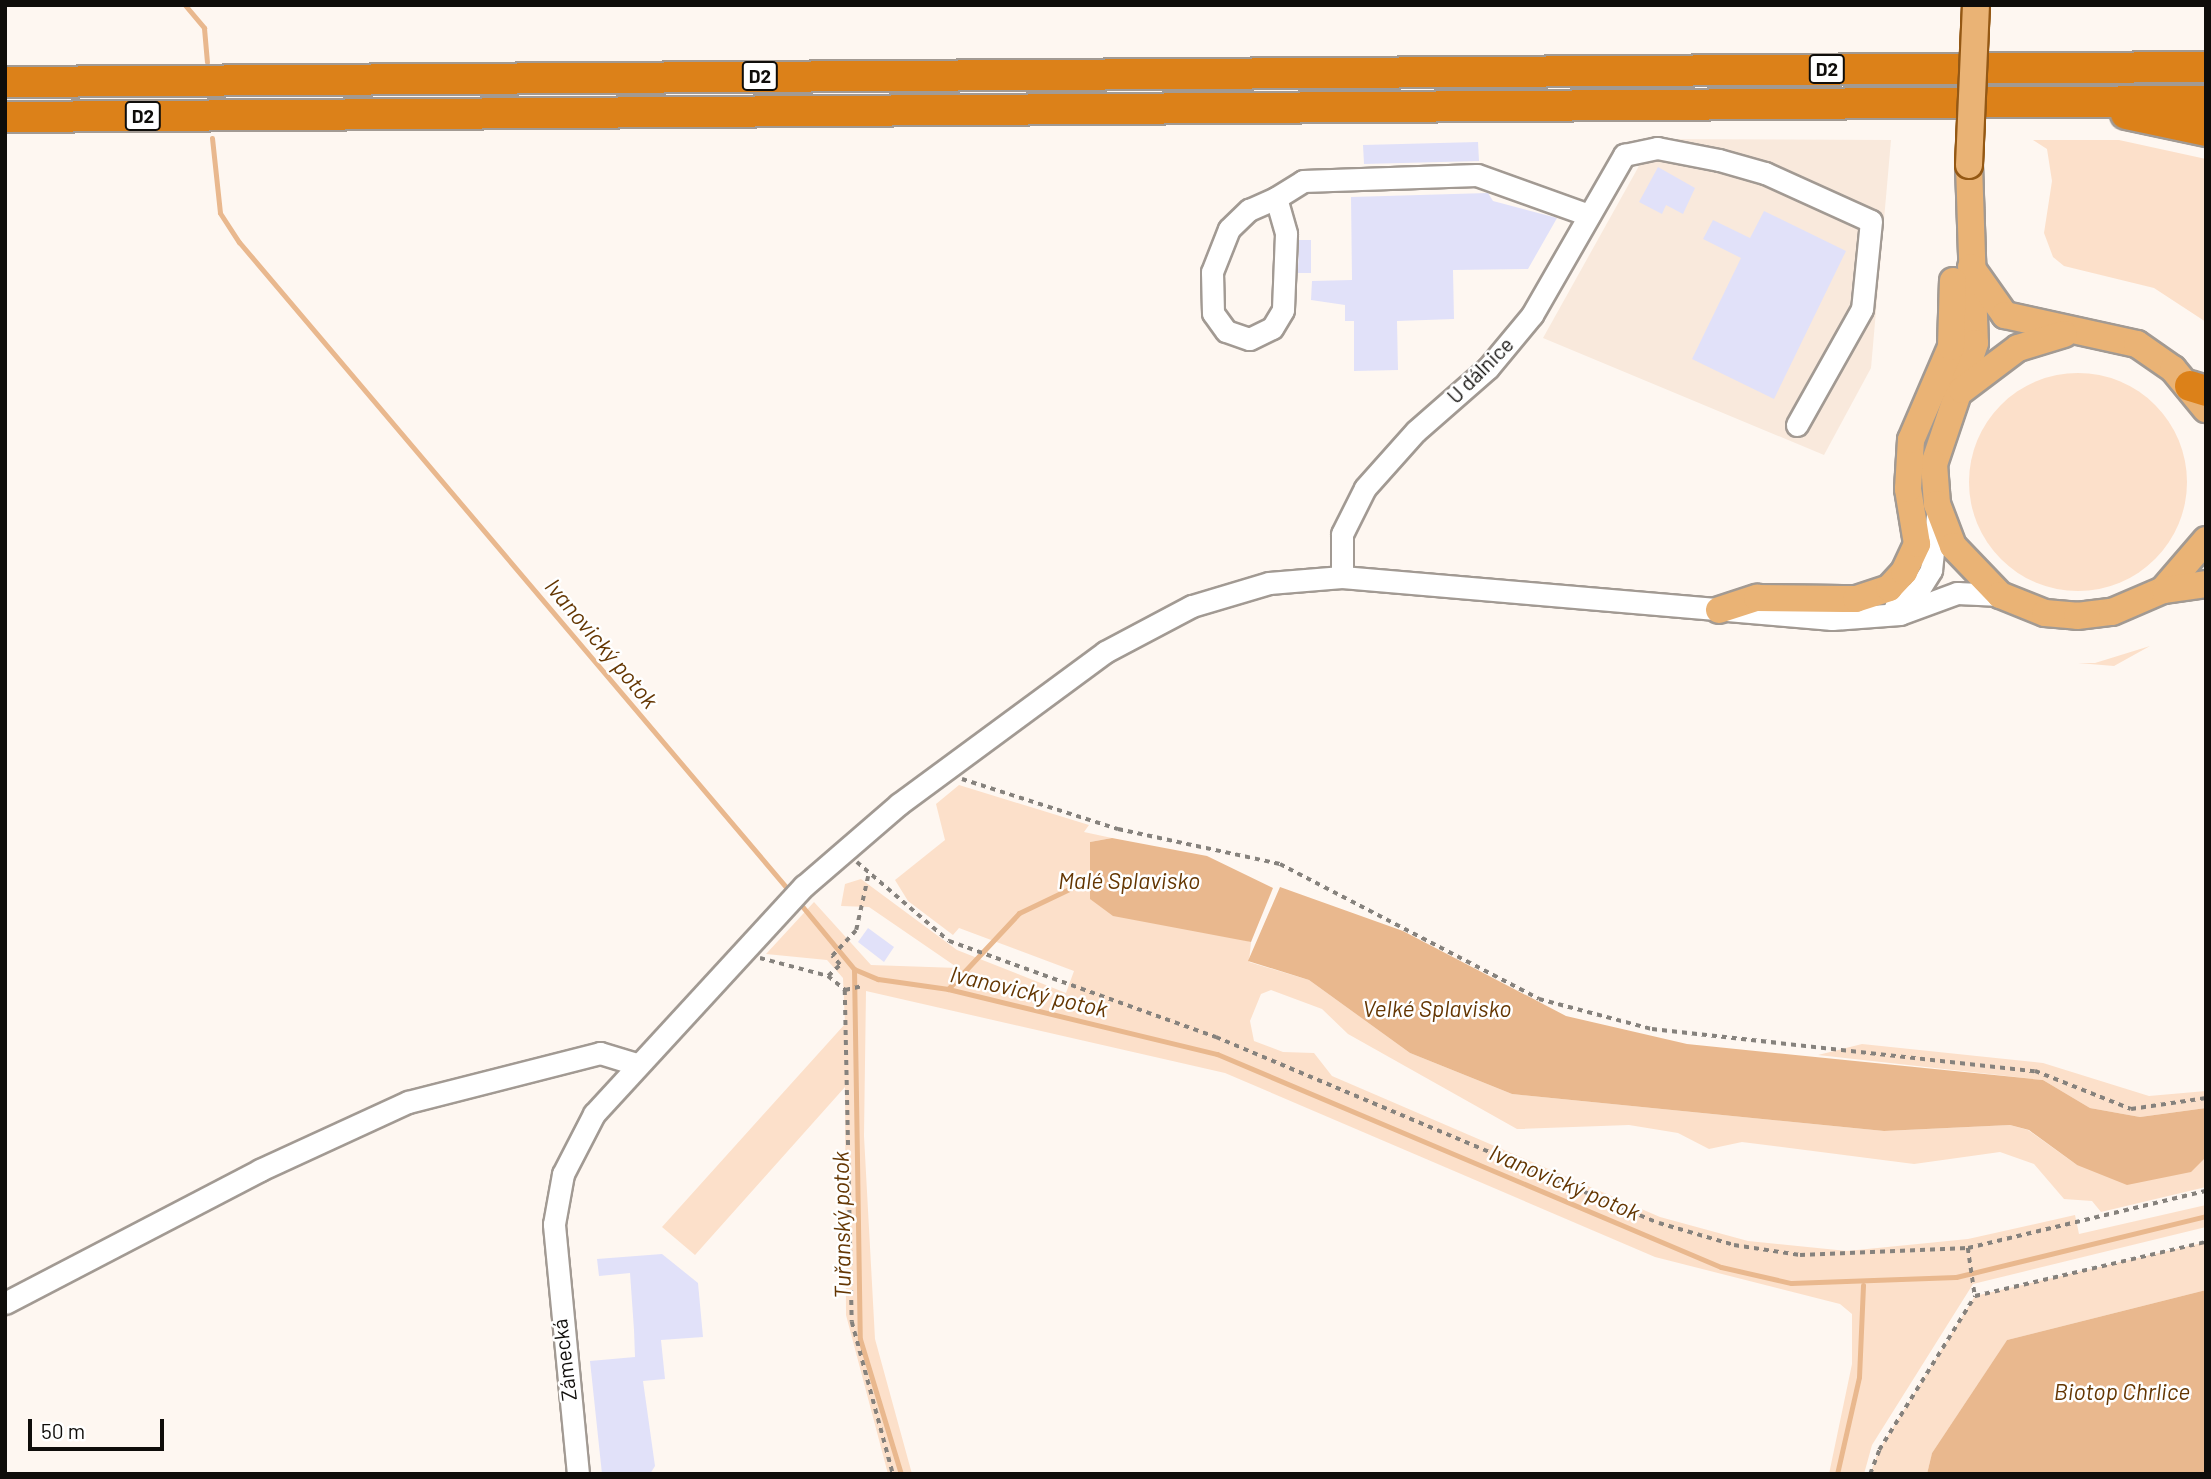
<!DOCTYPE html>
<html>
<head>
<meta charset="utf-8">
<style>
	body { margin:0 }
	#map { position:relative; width:2211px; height:1479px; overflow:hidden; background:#fef7f1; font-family:Barlow,sans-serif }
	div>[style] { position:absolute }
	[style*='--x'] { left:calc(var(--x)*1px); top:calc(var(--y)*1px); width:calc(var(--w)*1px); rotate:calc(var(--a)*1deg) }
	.built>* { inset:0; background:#f9e9dc }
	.green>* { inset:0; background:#fce0ca }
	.round { border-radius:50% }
	.water>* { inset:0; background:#e9b88e }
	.stream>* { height:5px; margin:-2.5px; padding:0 2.5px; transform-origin:2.5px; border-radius:2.5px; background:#e9b88e }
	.building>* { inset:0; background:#e1e1f9 }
	.path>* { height:3.5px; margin-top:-1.75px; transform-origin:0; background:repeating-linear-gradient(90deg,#86827d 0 5px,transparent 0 10px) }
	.roads { filter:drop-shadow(2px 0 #a29a93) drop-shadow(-2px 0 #a29a93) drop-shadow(0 2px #a29a93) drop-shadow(0 -2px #a29a93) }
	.minor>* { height:21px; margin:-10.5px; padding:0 10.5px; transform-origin:10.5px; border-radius:10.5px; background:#fff }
	.major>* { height:26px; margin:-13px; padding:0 13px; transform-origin:13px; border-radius:13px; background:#eab375 }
	.highway>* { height:30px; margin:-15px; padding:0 15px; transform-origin:15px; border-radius:15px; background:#dc8119 }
	.bridges { filter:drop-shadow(2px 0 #945814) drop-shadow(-2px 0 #945814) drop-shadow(0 2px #945814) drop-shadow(0 -2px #945814) }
	.major-bridge>* { height:26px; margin:-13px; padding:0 13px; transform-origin:13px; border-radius:13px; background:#eab375 }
	span { translate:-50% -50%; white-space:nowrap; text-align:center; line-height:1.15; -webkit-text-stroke:5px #fff; paint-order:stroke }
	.shield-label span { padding:2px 5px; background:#fff; border:2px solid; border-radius:5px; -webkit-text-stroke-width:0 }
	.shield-label { font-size:19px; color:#0f0d0a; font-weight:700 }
	.street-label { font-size:21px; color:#0f0d0a }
	.water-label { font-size:23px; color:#643602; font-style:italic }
	.frame { position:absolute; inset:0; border:7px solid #0f0d0a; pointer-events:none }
	.scale { position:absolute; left:28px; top:1419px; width:136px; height:32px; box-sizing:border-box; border:4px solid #0f0d0a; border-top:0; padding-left:9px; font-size:21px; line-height:24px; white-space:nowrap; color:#0f0d0a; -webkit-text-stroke:5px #fff; paint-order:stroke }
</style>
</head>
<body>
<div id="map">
	<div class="built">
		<i style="clip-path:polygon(1654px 139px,1891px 140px,1871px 368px,1824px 455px,1543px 338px)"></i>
	</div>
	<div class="green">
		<i style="clip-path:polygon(2033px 140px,2119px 140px,2206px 159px,2206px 322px,2154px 288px,2064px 266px,2053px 257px,2044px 233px,2052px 181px,2047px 149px)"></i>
		<i class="round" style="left:1969px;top:373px;width:218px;height:218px"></i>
		<i style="clip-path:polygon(2150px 646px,2114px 666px,2078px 663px,2095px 663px)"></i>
		<i style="clip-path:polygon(959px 785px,1089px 825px,1084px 832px,1112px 838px,1090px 842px,1090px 898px,1251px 942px,1249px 962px,1309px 980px,1410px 1053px,1512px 1094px,1884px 1131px,2010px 1125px,2028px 1130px,2077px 1165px,2206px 1157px,2206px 1187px,2101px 1212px,2092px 1201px,2064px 1199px,2034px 1164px,2000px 1152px,1914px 1164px,1742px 1142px,1709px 1149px,1678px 1133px,1629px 1125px,1517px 1129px,1348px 1034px,1322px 1009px,1271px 990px,1261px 994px,1250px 1021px,1254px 1041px,1283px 1052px,1314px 1053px,1332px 1076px,1660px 1217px,1748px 1241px,1847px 1251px,1968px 1239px,2075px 1215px,2079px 1234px,2206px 1205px,2206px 1227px,1973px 1284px,1872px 1445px,1864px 1474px,1829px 1474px,1852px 1364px,1852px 1314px,1840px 1304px,1655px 1257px,1225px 1073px,866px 991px,864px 1136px,875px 1339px,912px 1474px,888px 1474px,846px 1315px,845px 1087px,695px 1255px,662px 1227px,845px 1024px,843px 978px,827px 960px,766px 954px,814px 902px,871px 965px,958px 968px,869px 907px,841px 906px,845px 884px,861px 879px,957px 950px,1066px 993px,1074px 971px,959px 928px,953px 935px,908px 901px,895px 880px,945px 840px,936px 804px)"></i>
		<i style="clip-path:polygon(1862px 1044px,2043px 1063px,2149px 1096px,2206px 1091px,2206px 1108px,2140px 1117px,2090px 1108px,2043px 1080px,1818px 1055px)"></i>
		<i style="clip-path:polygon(2206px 1242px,2206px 1290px,2007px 1340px,1932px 1453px,1927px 1474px,1870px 1474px,1879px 1450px,1975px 1296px)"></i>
	</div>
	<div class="water">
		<i style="clip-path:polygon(1112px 838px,1207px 856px,1273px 888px,1251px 942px,1113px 916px,1090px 899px,1090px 842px)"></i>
		<i style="clip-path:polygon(1280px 887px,1403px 931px,1566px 1016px,1687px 1044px,2043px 1080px,2090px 1108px,2140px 1117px,2206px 1108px,2206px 1157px,2191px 1172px,2127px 1185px,2077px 1165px,2029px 1130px,2010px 1125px,1884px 1131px,1512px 1094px,1410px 1053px,1309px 980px,1248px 961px)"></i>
		<i style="clip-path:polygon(2206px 1290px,2206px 1474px,1927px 1474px,1932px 1453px,2007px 1340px)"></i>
	</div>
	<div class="stream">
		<i style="--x:185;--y:5;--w:30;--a:50"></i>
		<i style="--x:204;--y:28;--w:34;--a:85"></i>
		<i style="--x:212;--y:138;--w:75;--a:83.9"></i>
		<i style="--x:220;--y:213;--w:35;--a:57"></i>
		<i style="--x:239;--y:242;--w:854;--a:49.7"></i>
		<i style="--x:797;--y:900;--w:89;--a:50.4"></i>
		<i style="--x:854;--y:969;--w:26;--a:23"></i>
		<i style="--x:878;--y:979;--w:71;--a:8.1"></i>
		<i style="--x:948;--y:989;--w:277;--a:13.6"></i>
		<i style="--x:1217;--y:1054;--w:547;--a:22.91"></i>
		<i style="--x:1721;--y:1267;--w:72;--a:12.9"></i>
		<i style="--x:1791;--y:1283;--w:165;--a:-2.1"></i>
		<i style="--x:1956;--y:1277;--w:257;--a:-13.7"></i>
		<i style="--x:854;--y:969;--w:370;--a:89.1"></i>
		<i style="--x:860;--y:1339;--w:141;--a:73.1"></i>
		<i style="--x:948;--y:989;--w:104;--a:-46.9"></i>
		<i style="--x:1019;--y:913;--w:76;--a:-25.6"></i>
		<i style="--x:1088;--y:880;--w:9;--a:18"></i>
		<i style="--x:1837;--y:1474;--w:99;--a:-77.2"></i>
		<i style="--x:1859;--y:1377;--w:92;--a:-87.5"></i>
	</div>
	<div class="building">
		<i style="clip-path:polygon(1478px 142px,1479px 161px,1364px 164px,1363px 145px)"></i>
		<i style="clip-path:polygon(1658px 167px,1695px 188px,1683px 214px,1666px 205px,1662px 214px,1639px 202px)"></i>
		<i style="clip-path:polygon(1488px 193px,1493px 201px,1557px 218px,1528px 269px,1453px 270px,1454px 319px,1397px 321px,1398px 370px,1354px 371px,1354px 321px,1345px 321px,1345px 305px,1311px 300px,1312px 281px,1352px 280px,1351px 197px)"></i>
		<i style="clip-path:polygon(1764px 211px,1846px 251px,1774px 399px,1692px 359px,1741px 258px,1703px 239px,1713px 220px,1750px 238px)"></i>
		<i style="clip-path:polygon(1299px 240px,1311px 240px,1311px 273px,1298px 273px)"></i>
		<i style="clip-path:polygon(868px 928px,894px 947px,884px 962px,858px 942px)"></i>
		<i style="clip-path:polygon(662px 1254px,698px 1283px,703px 1337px,661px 1340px,665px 1379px,643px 1381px,655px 1466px,650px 1474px,602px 1474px,590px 1361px,635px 1357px,634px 1330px,630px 1273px,599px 1276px,597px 1259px)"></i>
	</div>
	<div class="path">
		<i style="--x:962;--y:779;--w:164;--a:17.8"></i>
		<i style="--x:1118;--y:829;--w:166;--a:12.2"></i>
		<i style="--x:1280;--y:864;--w:292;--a:27.5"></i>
		<i style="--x:1539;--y:999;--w:117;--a:14.9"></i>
		<i style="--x:1652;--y:1029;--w:385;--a:6.3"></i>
		<i style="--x:2035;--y:1071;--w:103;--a:21.6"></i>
		<i style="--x:2131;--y:1109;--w:76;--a:-8.3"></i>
		<i style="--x:857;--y:862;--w:121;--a:40.7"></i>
		<i style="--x:949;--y:941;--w:284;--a:19.8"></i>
		<i style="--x:1216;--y:1037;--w:480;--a:22.8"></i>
		<i style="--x:1659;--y:1223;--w:78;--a:16.3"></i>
		<i style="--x:1734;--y:1245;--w:67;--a:8.6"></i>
		<i style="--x:1800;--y:1255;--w:168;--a:-2.4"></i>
		<i style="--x:1968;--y:1248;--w:245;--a:-13.5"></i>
		<i style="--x:760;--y:958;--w:70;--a:14.8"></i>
		<i style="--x:828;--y:976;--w:22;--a:39"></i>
		<i style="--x:845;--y:990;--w:332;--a:88.8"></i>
		<i style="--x:852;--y:1322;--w:157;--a:74.9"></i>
		<i style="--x:828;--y:976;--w:16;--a:-43"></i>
		<i style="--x:840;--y:965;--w:12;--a:-132"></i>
		<i style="--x:832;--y:956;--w:35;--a:-47"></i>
		<i style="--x:856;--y:930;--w:55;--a:-77.5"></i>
		<i style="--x:845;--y:990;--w:18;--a:-13"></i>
		<i style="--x:1968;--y:1248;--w:49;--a:81.7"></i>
		<i style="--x:1870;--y:1474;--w:26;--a:-69"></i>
		<i style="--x:1879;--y:1450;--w:181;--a:-58.1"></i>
		<i style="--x:1975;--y:1296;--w:237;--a:-13.2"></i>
	</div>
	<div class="roads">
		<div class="minor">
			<i style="--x:1276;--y:198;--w:37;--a:74"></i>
			<i style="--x:1286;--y:234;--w:76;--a:92.3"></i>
			<i style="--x:1283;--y:310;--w:21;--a:121"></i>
			<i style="--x:1272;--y:328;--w:25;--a:154"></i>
			<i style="--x:1249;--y:339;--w:24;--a:-161"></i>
			<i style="--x:1226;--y:331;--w:22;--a:-126"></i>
			<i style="--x:1213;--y:313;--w:41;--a:-91.4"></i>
			<i style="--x:1212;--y:272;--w:46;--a:-68.4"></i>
			<i style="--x:1229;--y:229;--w:28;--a:-44"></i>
			<i style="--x:1249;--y:210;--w:30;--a:-24"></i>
			<i style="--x:1276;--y:198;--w:32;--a:-32"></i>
			<i style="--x:1303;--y:181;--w:174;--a:-2"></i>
			<i style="--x:1477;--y:175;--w:119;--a:19.7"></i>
			<i style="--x:1342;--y:577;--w:43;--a:-90"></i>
			<i style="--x:1342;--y:534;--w:51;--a:-63.4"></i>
			<i style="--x:1365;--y:488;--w:76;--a:-48.2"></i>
			<i style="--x:1416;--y:431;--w:96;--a:-41.2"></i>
			<i style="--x:1488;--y:368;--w:69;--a:-50.3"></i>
			<i style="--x:1532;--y:315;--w:185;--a:-60.1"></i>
			<i style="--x:1624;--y:155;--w:34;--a:-12"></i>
			<i style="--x:1657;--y:148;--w:63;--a:11"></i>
			<i style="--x:1719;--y:160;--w:48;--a:15.8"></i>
			<i style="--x:1765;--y:173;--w:116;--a:24.4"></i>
			<i style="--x:1871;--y:221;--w:88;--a:95.8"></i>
			<i style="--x:1862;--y:309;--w:133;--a:119.3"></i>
			<i style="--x:1895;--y:607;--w:28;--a:-35"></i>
			<i style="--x:1918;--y:591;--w:25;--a:-58"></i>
			<i style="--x:1931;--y:570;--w:54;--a:-83.7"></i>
			<i style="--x:5;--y:1303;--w:288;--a:-27.5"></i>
			<i style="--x:260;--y:1170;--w:163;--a:-24.7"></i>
			<i style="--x:408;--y:1102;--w:198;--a:-14.3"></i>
			<i style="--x:600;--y:1053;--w:39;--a:17"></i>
			<i style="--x:578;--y:1474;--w:251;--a:-95.5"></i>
			<i style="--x:554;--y:1224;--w:51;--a:-79.8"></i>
			<i style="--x:563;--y:1174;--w:68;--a:-62.7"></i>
			<i style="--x:594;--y:1114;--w:310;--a:-47.4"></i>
			<i style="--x:804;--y:886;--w:125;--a:-40.8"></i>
			<i style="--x:899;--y:804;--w:256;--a:-36.4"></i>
			<i style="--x:1105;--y:652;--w:98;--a:-27.9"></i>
			<i style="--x:1192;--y:606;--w:80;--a:-16.6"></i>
			<i style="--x:1269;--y:583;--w:73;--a:-4.7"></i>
			<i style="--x:1342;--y:577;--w:492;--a:4.9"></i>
			<i style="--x:1832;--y:619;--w:68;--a:-4.2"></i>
			<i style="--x:1900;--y:614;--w:61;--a:-20.2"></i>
			<i style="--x:1957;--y:593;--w:43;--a:2.7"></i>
		</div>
		<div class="major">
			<i style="--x:1969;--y:165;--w:178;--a:88.1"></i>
			<i style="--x:1975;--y:343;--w:128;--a:108.7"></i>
			<i style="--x:1934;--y:464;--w:40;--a:85.7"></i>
			<i style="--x:1937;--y:504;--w:45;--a:69.1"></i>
			<i style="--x:1953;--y:546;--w:68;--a:46.2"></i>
			<i style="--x:2000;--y:595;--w:48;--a:21.8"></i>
			<i style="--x:2045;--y:613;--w:32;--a:5"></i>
			<i style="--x:2077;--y:616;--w:35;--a:-7"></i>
			<i style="--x:2112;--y:612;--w:56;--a:-23.3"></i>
			<i style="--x:2163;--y:590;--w:66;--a:-49.3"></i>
			<i style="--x:1971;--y:267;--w:59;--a:54.7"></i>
			<i style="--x:2005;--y:315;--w:135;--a:12.4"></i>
			<i style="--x:2137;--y:344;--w:44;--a:34.8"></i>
			<i style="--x:2173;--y:369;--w:52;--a:50.5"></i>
			<i style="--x:1962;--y:390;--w:70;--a:-36.9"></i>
			<i style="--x:2018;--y:348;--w:48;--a:-16.9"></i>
			<i style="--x:2165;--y:590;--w:41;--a:-8.3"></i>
			<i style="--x:1719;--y:610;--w:40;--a:-18"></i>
			<i style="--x:1757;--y:598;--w:99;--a:0.6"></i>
			<i style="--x:1856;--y:599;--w:35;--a:-18"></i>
			<i style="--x:1889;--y:588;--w:22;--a:-47"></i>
			<i style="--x:1904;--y:572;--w:31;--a:-65"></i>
			<i style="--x:1917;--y:544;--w:56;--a:-99.3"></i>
			<i style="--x:1908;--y:489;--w:49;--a:-86.5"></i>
			<i style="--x:1911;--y:440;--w:101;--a:-66.7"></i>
			<i style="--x:1951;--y:347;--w:66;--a:-88.3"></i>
		</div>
		<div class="highway">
			<i style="--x:5;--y:82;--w:2201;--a:-0.39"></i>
			<i style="--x:2126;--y:114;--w:82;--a:12"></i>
			<i style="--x:5;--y:117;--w:2201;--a:-0.42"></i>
			<i style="--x:2190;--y:386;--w:17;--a:17"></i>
		</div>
	</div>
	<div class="bridges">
		<div class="major-bridge">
			<i style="--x:1969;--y:165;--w:160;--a:-87.5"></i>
		</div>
	</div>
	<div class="shield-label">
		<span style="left:1827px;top:69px">D2</span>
		<span style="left:760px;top:76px">D2</span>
		<span style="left:143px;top:116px">D2</span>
	</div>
	<div class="street-label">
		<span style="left:1480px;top:370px;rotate:-45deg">U dálnice</span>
		<span style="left:564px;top:1360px;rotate:-97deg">Zámecká</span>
	</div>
	<div class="water-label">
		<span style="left:602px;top:643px;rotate:50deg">Ivanovický potok</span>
		<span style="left:1129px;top:880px">Malé Splavisko</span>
		<span style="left:1029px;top:991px;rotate:13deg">Ivanovický potok</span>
		<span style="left:1437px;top:1008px">Velké Splavisko</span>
		<span style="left:1565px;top:1182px;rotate:23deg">Ivanovický potok</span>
		<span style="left:841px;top:1225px;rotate:-91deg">Tuřanský potok</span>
		<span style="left:2122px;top:1391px">Biotop Chrlice</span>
	</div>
	<div class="frame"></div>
	<div class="scale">50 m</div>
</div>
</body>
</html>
